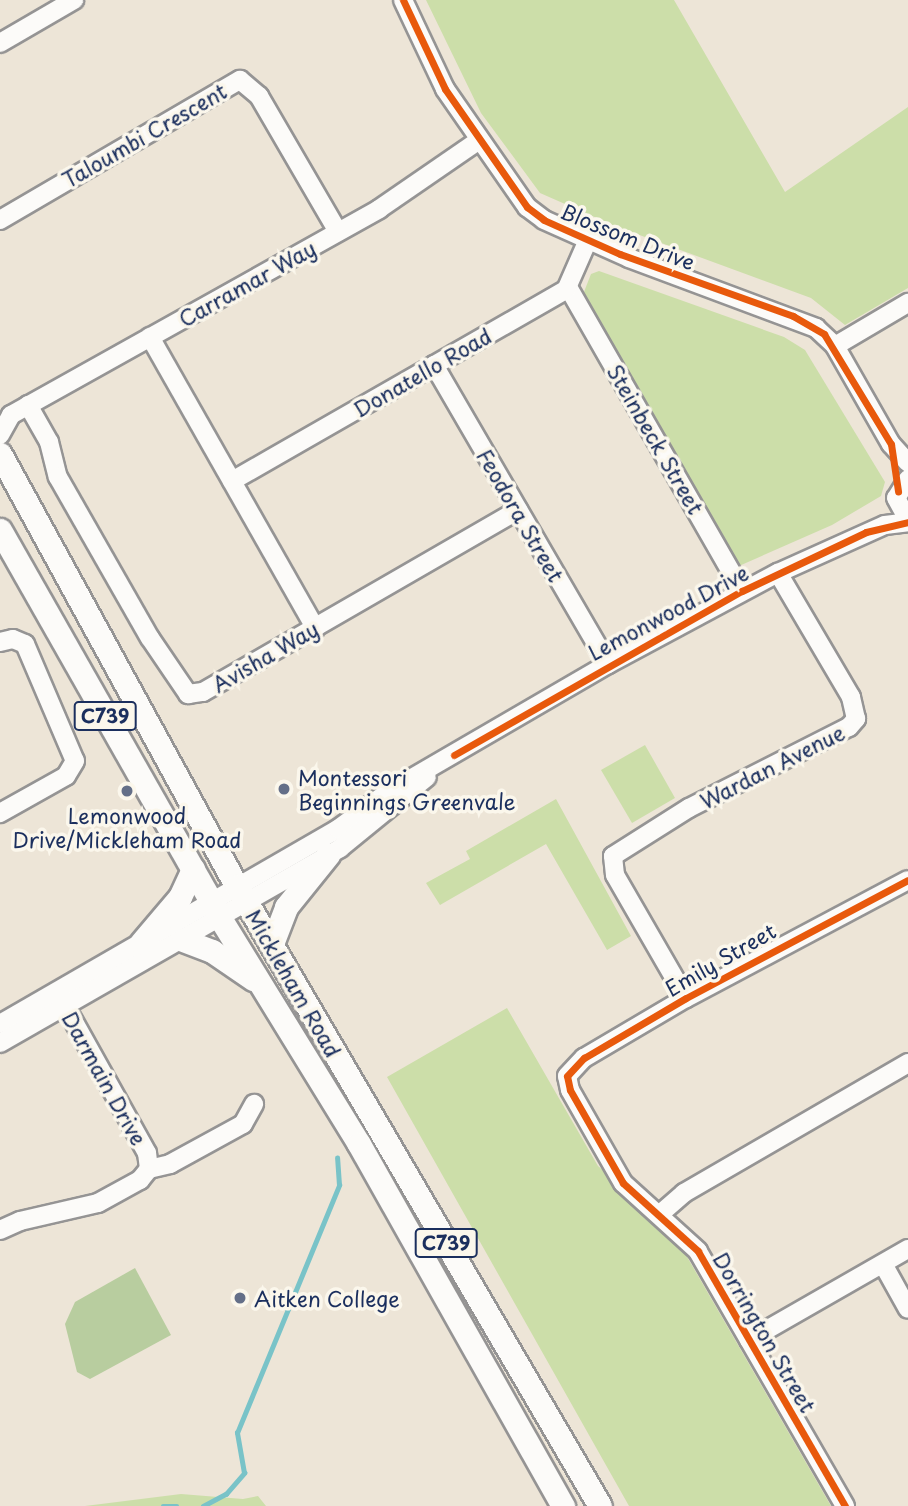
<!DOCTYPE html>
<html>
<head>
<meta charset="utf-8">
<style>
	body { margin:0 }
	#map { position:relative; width:908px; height:1506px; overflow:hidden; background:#ede5d7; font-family:"Playpen Sans",sans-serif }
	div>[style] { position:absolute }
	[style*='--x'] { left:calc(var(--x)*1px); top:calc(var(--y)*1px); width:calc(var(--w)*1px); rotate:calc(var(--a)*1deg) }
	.green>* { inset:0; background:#ccdea9 }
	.forest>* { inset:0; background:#b8cd9f }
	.stream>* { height:4.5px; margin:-2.25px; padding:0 2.25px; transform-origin:2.25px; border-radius:2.25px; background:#79c3c8 }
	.roads { filter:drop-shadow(2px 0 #959494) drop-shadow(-2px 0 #959494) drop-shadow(0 2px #959494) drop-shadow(0 -2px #959494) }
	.minor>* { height:18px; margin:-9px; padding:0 9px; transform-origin:9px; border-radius:9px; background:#fcfbf9 }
	.major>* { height:23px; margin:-11.5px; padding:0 11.5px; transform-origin:11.5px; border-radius:11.5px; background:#fcfbf9 }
	.cycleway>* { height:7px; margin:-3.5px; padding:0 3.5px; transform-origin:3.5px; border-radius:3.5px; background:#e8590c }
	.dots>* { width:19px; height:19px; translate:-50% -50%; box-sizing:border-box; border:4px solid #fbf7ec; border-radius:50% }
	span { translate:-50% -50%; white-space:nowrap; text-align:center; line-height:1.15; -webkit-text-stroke:7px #fbf7ec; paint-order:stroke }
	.shield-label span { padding:2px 5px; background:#fbf7ec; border:2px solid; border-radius:5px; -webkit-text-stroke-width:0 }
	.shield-label { font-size:19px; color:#1b2f5e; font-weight:700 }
	.street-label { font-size:21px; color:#1b2f5e }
	.poi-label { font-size:21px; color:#1b2f5e }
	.left { translate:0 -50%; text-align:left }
</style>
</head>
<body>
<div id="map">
	<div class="green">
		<i style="clip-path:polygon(426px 0,674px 0,785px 192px,908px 107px,908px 288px,845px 325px,811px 298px,615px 226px,540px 193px,481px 113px)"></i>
		<i style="clip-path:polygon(599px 271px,784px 337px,805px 350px,885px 482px,881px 496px,832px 525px,739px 566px,582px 297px,591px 274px)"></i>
		<i style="clip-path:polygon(645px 745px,675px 798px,632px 823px,601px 770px)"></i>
		<i style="clip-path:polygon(556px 799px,631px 936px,607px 950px,546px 844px,440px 905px,426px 883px,470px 859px,466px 851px)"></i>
		<i style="clip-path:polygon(507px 1008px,598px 1166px,671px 1229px,831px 1506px,629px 1506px,387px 1077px)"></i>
		<i style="clip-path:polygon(181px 1494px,243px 1499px,258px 1496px,266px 1506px,85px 1506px)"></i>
	</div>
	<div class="forest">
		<i style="clip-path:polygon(135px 1268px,171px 1335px,90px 1379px,77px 1372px,65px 1324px,75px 1302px)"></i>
	</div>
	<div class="stream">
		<i style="--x:163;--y:1506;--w:14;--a:0"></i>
		<i style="--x:203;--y:1506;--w:26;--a:-28"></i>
		<i style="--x:226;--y:1494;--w:28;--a:-49"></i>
		<i style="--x:244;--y:1473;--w:41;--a:-99.9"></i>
		<i style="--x:237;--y:1433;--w:268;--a:-67.6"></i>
		<i style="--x:339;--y:1185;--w:27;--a:-94"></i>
	</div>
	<div class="roads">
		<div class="minor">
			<i style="--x:403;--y:0;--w:98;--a:64.7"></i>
			<i style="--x:445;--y:89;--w:144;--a:55.2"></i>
			<i style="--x:527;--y:207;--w:21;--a:37"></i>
			<i style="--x:544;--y:220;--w:93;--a:24.1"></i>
			<i style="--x:629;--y:258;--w:200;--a:20.5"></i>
			<i style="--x:816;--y:328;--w:26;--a:43"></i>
			<i style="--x:835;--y:346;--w:113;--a:60.3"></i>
			<i style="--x:891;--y:444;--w:25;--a:48"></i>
			<i style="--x:0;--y:43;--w:86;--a:-30.2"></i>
			<i style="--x:0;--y:220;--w:278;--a:-30.3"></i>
			<i style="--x:240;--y:80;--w:25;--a:40"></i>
			<i style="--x:259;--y:96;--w:157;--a:59.8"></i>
			<i style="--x:568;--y:287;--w:350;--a:60.2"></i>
			<i style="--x:150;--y:337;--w:335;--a:60.4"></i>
			<i style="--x:835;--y:346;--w:85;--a:-30.5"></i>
			<i style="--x:434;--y:365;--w:346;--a:59.8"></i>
			<i style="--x:28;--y:405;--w:43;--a:60.4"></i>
			<i style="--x:49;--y:442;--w:36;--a:76"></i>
			<i style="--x:58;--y:477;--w:185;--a:60.3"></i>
			<i style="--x:150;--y:638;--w:68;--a:55.8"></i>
			<i style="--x:188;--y:694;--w:15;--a:-8"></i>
			<i style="--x:203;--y:692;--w:364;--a:-30"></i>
			<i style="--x:0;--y:435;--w:23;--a:-61"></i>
			<i style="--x:11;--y:415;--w:422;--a:-29.2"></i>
			<i style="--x:379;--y:209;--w:120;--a:-34.5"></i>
			<i style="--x:908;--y:479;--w:22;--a:122"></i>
			<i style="--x:896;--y:498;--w:25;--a:61"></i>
			<i style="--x:232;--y:481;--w:385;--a:-29.8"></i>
			<i style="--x:566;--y:290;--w:55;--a:-66.3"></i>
			<i style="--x:0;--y:642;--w:13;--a:-13"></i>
			<i style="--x:13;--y:639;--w:13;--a:23"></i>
			<i style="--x:25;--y:644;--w:127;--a:66.9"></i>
			<i style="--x:75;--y:761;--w:17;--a:121"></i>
			<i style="--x:66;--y:776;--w:76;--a:150.7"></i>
			<i style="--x:686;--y:998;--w:142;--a:-120"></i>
			<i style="--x:615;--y:875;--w:19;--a:-96"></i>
			<i style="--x:613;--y:856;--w:90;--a:-32.3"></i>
			<i style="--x:689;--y:808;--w:179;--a:-26.9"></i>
			<i style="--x:849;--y:727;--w:11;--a:-49"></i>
			<i style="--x:856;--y:719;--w:23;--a:-103"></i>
			<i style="--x:851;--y:697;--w:144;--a:-120.5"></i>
			<i style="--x:0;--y:1024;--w:390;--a:-30"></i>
			<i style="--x:338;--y:829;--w:62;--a:-36.5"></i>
			<i style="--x:388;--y:792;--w:255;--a:-30.2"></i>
			<i style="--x:608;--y:664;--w:193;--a:-28.2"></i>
			<i style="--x:778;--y:573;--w:117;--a:-24.2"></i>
			<i style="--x:885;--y:525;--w:23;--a:-7"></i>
			<i style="--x:0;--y:1043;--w:392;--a:-29.8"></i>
			<i style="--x:340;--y:848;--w:112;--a:-39.2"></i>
			<i style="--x:149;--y:1169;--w:22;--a:-13"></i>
			<i style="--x:170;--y:1164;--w:83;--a:-28.7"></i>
			<i style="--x:243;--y:1124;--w:23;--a:-61"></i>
			<i style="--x:660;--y:1214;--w:32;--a:-41"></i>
			<i style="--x:684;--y:1193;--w:259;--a:-30.1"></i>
			<i style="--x:0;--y:1230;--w:22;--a:-24"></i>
			<i style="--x:20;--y:1221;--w:80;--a:-13"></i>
			<i style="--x:98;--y:1203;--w:48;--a:-28.7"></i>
			<i style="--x:140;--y:1180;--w:14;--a:-51"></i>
			<i style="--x:149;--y:1169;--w:16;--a:-97"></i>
			<i style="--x:147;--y:1153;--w:179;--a:-119.1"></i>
			<i style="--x:883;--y:1264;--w:51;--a:60.9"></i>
			<i style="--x:749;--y:1340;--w:183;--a:-29.8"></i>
			<i style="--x:845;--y:1506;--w:294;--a:-120"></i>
			<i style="--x:698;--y:1251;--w:101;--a:-137.8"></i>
			<i style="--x:623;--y:1183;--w:107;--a:-119.7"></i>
			<i style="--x:570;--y:1090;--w:14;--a:-102"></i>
			<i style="--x:567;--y:1076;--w:25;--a:-47"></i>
			<i style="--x:584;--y:1058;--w:118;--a:-30.5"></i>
			<i style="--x:686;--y:998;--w:251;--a:-28"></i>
		</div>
		<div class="major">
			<i style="--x:0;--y:454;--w:493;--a:61.3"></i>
			<i style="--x:237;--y:886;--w:718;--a:59.65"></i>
			<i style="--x:0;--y:530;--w:446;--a:60.4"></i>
			<i style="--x:220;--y:918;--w:265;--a:58.4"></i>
			<i style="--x:359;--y:1144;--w:416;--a:60.6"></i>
			<i style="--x:183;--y:940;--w:31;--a:21"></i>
			<i style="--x:212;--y:951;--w:50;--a:34.3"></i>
			<i style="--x:141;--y:943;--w:60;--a:-49.7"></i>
			<i style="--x:180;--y:897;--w:31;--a:-65"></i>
			<i style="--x:272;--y:944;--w:40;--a:-69"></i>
			<i style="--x:286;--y:907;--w:67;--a:-51.1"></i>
		</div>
	</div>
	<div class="cycleway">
		<i style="--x:403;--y:0;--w:98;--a:64.7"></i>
		<i style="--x:445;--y:89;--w:144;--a:55.2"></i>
		<i style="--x:527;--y:207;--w:21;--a:37"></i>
		<i style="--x:544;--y:220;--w:83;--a:24.1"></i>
		<i style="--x:620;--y:254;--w:184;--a:19.7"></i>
		<i style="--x:793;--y:316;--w:36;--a:30"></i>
		<i style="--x:824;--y:334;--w:129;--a:58.7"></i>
		<i style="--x:891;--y:444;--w:48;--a:81.5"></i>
		<i style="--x:454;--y:755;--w:331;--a:-29.7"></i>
		<i style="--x:742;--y:591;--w:137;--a:-25.4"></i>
		<i style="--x:866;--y:532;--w:43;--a:-13.4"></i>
		<i style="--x:845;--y:1506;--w:294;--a:-120"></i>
		<i style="--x:698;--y:1251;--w:101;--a:-137.8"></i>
		<i style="--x:623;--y:1183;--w:107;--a:-119.7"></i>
		<i style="--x:570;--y:1090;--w:14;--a:-102"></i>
		<i style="--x:567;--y:1076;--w:25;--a:-47"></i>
		<i style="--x:584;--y:1058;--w:118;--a:-30.5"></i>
		<i style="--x:686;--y:998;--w:251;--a:-28"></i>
	</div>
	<div class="dots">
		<i style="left:284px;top:789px;background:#646f88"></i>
		<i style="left:127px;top:791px;background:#646f88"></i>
		<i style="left:240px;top:1298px;background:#646f88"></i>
	</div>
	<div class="shield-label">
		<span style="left:105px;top:716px">C739</span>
		<span style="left:446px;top:1243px">C739</span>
	</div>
	<div class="street-label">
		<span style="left:144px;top:135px;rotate:-30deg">Taloumbi Crescent</span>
		<span style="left:628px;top:236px;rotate:22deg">Blossom Drive</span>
		<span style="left:247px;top:283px;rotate:-29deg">Carramar Way</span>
		<span style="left:422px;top:372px;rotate:-30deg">Donatello Road</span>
		<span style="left:656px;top:439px;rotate:60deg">Steinbeck Street</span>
		<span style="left:521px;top:515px;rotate:60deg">Feodora Street</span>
		<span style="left:668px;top:612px;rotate:-28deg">Lemonwood Drive</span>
		<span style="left:265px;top:656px;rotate:-30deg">Avisha Way</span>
		<span style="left:772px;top:766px;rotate:-27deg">Wardan Avenue</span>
		<span style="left:720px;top:959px;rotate:-30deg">Emily Street</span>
		<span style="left:294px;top:983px;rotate:60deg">Mickleham Road</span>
		<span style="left:105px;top:1078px;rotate:61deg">Darmain Drive</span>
		<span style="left:765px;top:1332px;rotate:60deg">Dorrington Street</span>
	</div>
	<div class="poi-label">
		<span class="left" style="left:298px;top:789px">Montessori<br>Beginnings Greenvale</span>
		<span style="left:127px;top:827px">Lemonwood<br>Drive/Mickleham Road</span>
		<span class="left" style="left:254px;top:1298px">Aitken College</span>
	</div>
</div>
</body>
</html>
